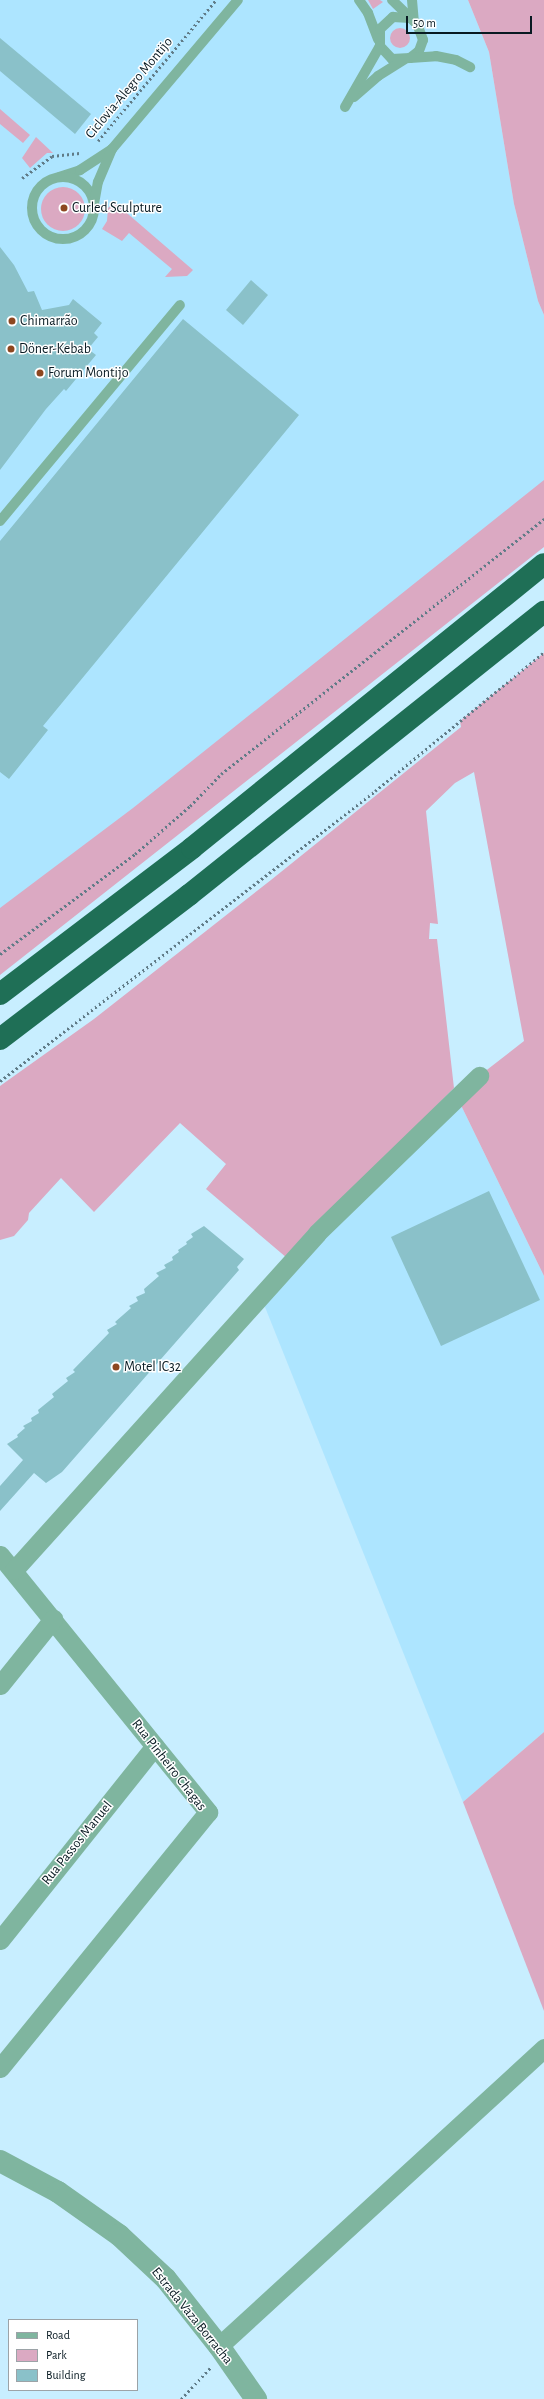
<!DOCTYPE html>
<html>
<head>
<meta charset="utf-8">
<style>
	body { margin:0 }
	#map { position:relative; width:544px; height:2399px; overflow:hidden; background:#c8eeff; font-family:"Alegreya Sans",sans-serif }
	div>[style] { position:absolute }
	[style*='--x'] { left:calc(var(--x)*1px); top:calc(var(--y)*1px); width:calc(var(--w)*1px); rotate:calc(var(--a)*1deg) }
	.built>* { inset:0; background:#ade5ff }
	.green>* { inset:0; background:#dba9c2 }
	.round { border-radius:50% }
	.building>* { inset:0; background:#8ac1c9 }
	.path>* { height:2.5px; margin-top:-1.25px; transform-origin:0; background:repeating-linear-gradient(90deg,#607b87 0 2px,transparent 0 5px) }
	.service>* { height:10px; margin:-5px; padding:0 5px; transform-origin:5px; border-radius:5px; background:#7fb59f }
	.service>.ring { margin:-5px; padding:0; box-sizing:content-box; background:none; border:10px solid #7fb59f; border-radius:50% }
	.minor>* { height:19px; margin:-9.5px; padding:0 9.5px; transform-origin:9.5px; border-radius:9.5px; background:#7fb59f }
	.tertiary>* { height:22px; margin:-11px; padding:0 11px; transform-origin:11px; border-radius:11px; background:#7fb59f }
	.motorway>* { height:22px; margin:-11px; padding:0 11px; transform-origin:11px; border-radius:11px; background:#1f6f56 }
	.dots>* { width:11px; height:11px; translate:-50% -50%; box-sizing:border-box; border:2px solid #fff; border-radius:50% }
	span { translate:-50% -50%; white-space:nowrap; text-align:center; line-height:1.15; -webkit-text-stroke:3px #fff; paint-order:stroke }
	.street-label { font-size:14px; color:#081a22 }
	.poi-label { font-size:14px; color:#081a22 }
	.left { translate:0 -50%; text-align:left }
	.legend { position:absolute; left:8px; top:2319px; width:130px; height:72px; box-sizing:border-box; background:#fff; border:1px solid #9ca3a7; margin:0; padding:5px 7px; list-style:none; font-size:12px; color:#081a22 }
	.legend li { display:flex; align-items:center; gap:8px; height:20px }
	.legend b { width:20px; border:1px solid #9ca3a7 }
	.scale { position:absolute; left:406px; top:16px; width:126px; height:18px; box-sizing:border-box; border:2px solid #081a22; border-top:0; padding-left:5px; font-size:12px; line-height:14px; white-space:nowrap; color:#081a22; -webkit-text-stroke:3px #fff; paint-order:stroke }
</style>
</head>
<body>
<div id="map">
	<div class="built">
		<i style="clip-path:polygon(0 0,468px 0,489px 52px,514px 204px,538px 301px,544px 315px,544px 514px,0 940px)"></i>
		<i style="clip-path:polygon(457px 1097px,544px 1276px,544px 1732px,463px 1802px,263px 1302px)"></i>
	</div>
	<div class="green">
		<i style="clip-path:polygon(368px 0,380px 0,383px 2px,373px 9px)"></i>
		<i style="clip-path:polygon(468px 0,544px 0,544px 315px,538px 301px,514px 204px,489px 52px)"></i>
		<i class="round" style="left:390px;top:28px;width:20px;height:20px"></i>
		<i style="clip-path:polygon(0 109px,30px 135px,23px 143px,0 124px)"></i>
		<i style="clip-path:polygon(36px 137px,53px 153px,47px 153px,30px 168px,22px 158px)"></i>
		<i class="round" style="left:41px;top:187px;width:44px;height:44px"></i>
		<i style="clip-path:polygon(114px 202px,193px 270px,187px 276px,165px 277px,172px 269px,129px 233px,122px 241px,102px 229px,107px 221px,108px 208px)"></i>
		<i style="clip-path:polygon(544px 480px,544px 547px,0 975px,0 908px,133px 808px)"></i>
		<i style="clip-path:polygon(544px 653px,544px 1276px,457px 1097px,479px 1076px,524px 1041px,474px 772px,455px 783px,426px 811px,438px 924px,430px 923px,429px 939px,437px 939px,454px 1088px,287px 1258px,206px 1189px,226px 1164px,180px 1123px,94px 1212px,61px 1178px,29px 1213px,28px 1220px,14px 1236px,0 1240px,0 1086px,94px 1019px,271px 880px,461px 727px,460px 721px)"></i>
		<i style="clip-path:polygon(544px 1732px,544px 2011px,463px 1802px)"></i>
	</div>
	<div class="building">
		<i style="clip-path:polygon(0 38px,91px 114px,75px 134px,0 71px)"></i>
		<i style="clip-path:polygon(0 247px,14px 265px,28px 292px,34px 291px,42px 310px,69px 305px,73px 299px,102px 323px,94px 333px,98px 337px,88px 349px,96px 355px,66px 391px,64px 389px,46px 409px,0 470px)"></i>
		<i style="clip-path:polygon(251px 280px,268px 295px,243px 325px,226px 310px)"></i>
		<i style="clip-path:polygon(183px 319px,299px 415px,43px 726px,48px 730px,9px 779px,0 772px,0 541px)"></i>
		<i style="clip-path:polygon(489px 1191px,540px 1300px,441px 1346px,391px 1237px)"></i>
		<i style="clip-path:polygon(204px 1226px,244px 1259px,237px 1267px,239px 1270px,62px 1472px,46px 1483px,34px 1473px,0 1511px,0 1486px,23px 1460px,7px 1444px,18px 1437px,17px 1435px,25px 1428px,23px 1426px,32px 1421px,31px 1418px,39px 1413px,38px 1410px,54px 1397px,52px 1394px,68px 1381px,66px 1378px,75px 1372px,73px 1370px,109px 1333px,107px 1330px,117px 1324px,115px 1322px,131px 1308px,129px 1306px,138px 1301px,136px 1297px,145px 1293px,144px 1289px,159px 1276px,156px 1273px,166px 1268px,164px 1265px,173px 1260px,172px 1257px,179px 1252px,178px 1250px,187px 1244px,186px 1242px,193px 1237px,191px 1234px)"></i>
	</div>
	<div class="path">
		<i style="--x:98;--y:141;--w:184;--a:-50.1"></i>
		<i style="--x:22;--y:178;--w:37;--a:-36"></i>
		<i style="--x:52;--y:156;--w:28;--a:-6"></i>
		<i style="--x:0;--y:954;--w:168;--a:-36.5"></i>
		<i style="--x:135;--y:854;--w:73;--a:-41.1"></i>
		<i style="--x:190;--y:806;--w:45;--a:-45.9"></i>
		<i style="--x:221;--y:774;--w:412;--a:-38.3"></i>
		<i style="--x:0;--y:1081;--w:474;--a:-37.7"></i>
		<i style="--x:375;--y:791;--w:219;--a:-39.4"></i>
		<i style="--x:181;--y:2399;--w:44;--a:-46.8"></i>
	</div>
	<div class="service">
		<i style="--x:359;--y:0;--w:16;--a:55"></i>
		<i style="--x:368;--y:13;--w:28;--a:69"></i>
		<i style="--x:392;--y:0;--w:35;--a:44"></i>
		<i style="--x:417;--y:24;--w:17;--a:69"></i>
		<i style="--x:423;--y:40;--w:12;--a:110"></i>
		<i style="--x:419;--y:51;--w:11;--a:142"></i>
		<i style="--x:410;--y:58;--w:18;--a:177"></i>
		<i style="--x:392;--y:59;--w:18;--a:-133"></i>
		<i style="--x:380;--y:46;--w:17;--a:-90"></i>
		<i style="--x:380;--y:29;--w:18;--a:-43"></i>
		<i style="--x:393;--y:17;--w:17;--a:3"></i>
		<i style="--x:412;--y:0;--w:21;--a:85"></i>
		<i style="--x:410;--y:58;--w:26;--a:-4"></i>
		<i style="--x:436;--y:56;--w:20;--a:11"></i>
		<i style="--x:456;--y:60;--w:16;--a:27"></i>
		<i style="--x:354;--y:97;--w:32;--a:-41"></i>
		<i style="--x:378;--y:76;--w:31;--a:-32"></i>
		<i style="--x:345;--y:107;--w:70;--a:-60.2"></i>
		<i style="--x:59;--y:177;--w:22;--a:-18"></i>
		<i style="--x:80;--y:170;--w:38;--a:-33"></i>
		<i style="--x:112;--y:149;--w:195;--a:-49.8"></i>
		<i class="ring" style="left:32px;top:177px;width:52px;height:52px"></i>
		<i style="--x:94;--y:204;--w:22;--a:-80"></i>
		<i style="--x:98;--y:182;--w:36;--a:-67"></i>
		<i style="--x:0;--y:521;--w:281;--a:-50.2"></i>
	</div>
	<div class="minor">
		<i style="--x:0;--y:1555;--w:331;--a:51"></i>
		<i style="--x:208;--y:1812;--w:330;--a:129.1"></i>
		<i style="--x:14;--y:1570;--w:453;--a:-48"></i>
		<i style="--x:317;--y:1233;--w:226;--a:-44.1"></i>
		<i style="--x:0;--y:1685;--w:85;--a:-51.2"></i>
		<i style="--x:0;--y:1940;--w:248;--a:-51.4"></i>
		<i style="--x:219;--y:2346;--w:441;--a:-42.5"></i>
	</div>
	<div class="tertiary">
		<i style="--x:0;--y:2161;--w:66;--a:28.1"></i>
		<i style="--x:58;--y:2192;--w:75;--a:35.2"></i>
		<i style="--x:119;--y:2235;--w:64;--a:43.1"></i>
		<i style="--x:166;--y:2279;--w:85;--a:51.7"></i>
		<i style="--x:219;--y:2346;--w:65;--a:55.1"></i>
	</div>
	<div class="motorway">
		<i style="--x:0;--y:994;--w:241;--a:-37.2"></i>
		<i style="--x:192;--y:848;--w:452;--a:-38.9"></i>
		<i style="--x:0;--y:1039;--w:238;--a:-37.3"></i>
		<i style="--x:189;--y:895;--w:454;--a:-38.6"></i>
	</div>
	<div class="dots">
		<i style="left:64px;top:208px;background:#8d4720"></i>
		<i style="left:12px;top:321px;background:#8d4720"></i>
		<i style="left:11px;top:349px;background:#8d4720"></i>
		<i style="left:40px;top:373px;background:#8d4720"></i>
		<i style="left:116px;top:1367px;background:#8d4720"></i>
	</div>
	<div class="street-label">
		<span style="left:129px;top:88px;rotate:-50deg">Ciclovia-Alegro Montijo</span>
		<span style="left:169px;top:1765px;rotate:52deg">Rua Pinheiro Chagas</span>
		<span style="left:77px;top:1843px;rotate:-51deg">Rua Passos Manuel</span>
		<span style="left:192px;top:2316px;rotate:51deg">Estrada Vaza Borracha</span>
	</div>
	<div class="poi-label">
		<span class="left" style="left:72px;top:208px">Curled Sculpture</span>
		<span class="left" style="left:20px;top:321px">Chimarrão</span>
		<span class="left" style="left:19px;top:349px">Döner-Kebab</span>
		<span class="left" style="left:48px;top:373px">Forum Montijo</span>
		<span class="left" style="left:124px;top:1367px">Motel IC32</span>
	</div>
	<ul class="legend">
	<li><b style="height:5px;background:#7fb59f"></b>Road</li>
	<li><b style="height:11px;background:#dba9c2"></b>Park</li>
	<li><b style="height:11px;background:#8ac1c9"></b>Building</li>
	</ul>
	<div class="scale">50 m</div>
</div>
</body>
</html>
